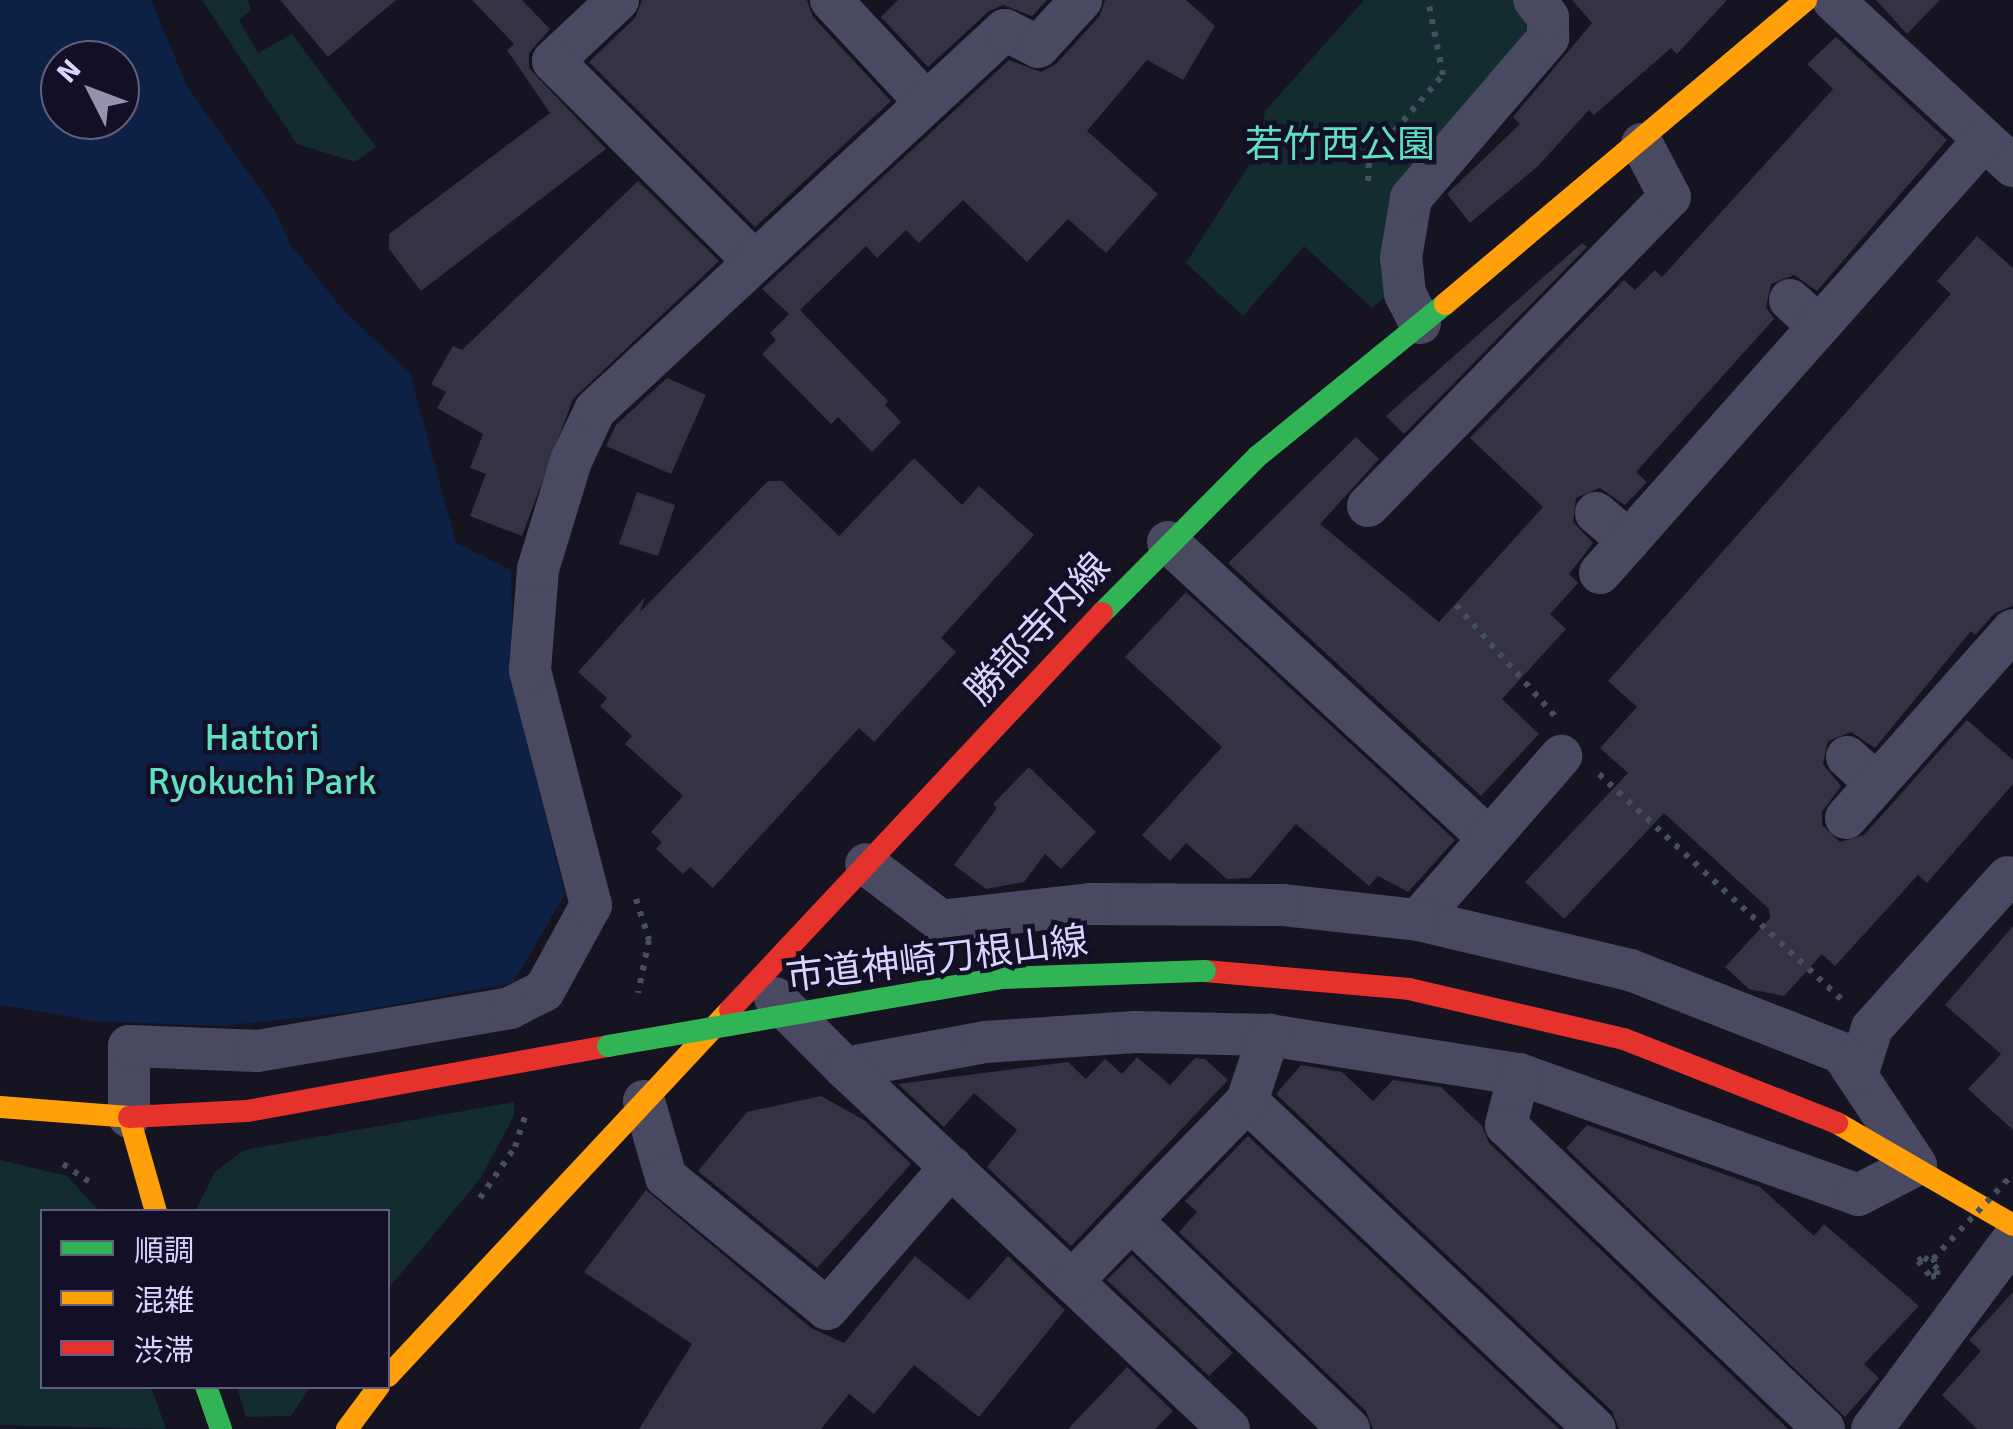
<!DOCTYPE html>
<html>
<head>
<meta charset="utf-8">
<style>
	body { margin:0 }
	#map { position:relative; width:2013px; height:1429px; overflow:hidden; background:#161421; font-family:Signika,"Noto Sans JP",sans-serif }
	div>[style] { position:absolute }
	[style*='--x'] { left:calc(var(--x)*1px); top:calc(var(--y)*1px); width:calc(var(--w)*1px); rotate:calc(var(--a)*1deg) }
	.green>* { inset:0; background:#132c2d }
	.water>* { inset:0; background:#0d2144 }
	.building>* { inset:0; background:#343243 }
	.path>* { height:6px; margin-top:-3px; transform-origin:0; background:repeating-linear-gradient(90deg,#44505f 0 5px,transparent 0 13px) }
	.street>* { height:42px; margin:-21px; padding:0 21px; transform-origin:21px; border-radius:21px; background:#4a4962 }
	.fast>* { height:22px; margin:-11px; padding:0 11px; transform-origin:11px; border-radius:11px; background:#30b455 }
	.slow>* { height:22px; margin:-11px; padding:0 11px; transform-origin:11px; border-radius:11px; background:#ff9f0a }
	.jam>* { height:22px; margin:-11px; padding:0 11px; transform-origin:11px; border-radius:11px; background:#e5322d }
	.path-bridge>* { height:6px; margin-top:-3px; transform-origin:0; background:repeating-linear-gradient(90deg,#44505f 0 5px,transparent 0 13px) }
	.fast-bridge>* { height:22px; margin:-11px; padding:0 11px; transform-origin:11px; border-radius:11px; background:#30b455 }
	span { translate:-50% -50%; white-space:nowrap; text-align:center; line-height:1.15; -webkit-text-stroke:9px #130f26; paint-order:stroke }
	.park-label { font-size:38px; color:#5fe0c0 }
	.street-label { font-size:38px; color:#d9d4ff }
	.legend { position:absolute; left:40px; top:1209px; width:350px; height:180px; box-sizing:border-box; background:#130f26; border:2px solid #625e7d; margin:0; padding:12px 18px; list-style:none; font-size:30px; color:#d9d4ff }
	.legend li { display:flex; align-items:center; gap:20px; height:50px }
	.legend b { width:50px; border:2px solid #625e7d }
	.north { position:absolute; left:40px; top:40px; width:100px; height:100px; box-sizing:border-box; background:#130f26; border:2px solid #625e7d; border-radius:50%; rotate:312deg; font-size:28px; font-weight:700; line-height:40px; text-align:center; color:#d9d4ff }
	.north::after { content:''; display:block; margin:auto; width:35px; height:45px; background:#9591b1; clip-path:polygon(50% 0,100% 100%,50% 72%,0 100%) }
</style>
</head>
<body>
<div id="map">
	<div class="green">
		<i style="clip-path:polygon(202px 0,248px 0,251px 10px,239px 20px,258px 53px,292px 34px,376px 147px,355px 162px,297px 144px)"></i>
		<i style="clip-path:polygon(1364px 0,1515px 0,1529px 13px,1532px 37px,1402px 191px,1389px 294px,1372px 308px,1304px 246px,1243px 316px,1186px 263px,1260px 148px,1265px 111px)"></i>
		<i style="clip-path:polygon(514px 1102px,514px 1116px,480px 1179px,388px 1289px,388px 1212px,195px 1211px,215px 1172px,244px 1150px)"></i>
		<i style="clip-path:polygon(0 1160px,67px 1176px,99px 1211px,42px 1212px,42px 1386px,151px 1387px,166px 1429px,0 1425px)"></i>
		<i style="clip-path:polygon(237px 1387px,310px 1387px,291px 1416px,246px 1417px)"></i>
	</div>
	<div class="water">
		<i style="clip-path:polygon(evenodd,0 0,151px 0,187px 86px,274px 209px,291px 245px,344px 311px,410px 373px,456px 543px,511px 570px,514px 693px,565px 894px,513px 983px,354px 1012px,221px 1026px,93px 1021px,0 1005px,0 0,60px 60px,120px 60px,120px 120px,60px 120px,60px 60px)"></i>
	</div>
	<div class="building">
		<i style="clip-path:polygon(280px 0,396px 0,328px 57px)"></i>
		<i style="clip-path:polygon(472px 0,522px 0,550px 29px,529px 53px,529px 68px,606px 149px,421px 291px,389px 249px,389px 234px,550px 113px,507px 50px,514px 44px)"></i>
		<i style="clip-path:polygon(642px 0,807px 0,813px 17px,891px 101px,755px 227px,589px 62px,635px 18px)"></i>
		<i style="clip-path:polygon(898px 0,1047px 0,1032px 16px,1003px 5px,989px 11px,928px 67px,881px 17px)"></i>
		<i style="clip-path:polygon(1105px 0,1186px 0,1215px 26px,1183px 80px,1147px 60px,1087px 131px,1158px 194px,1106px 253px,1068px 219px,1027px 262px,963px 200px,919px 243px,906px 230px,877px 258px,866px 246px,800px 310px,888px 401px,885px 405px,901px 422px,872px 452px,838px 417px,831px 424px,762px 354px,776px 340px,770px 333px,789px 314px,762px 289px,1009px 60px,1041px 72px,1056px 64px,1099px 17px)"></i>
		<i style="clip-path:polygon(1572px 0,1727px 0,1677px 54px,1671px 48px,1594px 115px,1589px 110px,1537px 167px,1470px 223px,1447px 194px,1520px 124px,1513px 117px,1592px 23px)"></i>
		<i style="clip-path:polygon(1876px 0,1940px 0,1907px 34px)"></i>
		<i style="clip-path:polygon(1836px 37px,1947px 140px,1817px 291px,1794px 275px,1771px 284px,1766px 307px,1774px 319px,1636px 472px,1647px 482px,1625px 505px,1600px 488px,1576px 498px,1573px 522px,1593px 543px,1569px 574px,1578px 583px,1550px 614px,1566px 629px,1502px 699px,1539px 734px,1481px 796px,1228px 563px,1356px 437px,1379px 459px,1320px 524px,1439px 622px,1543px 507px,1470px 438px,1624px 280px,1635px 290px,1655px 270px,1662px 277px,1776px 152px,1833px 89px,1807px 64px)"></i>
		<i style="clip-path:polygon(638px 181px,719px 261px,573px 399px,522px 536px,470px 516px,486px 474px,470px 468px,483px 434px,437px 408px,446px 392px,431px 384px,453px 346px,462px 350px)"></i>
		<i style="clip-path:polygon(1977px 236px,2013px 268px,2013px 606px,1995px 613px,1975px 635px,1971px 631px,1875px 748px,1851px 732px,1828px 741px,1823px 764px,1841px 786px,1822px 812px,1822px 825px,1840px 842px,1864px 835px,1967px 720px,2013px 760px,2013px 784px,1927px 883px,1918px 875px,1835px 966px,1822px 954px,1784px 996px,1749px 989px,1725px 967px,1770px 918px,1769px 909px,1664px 813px,1564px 919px,1525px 882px,1628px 773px,1600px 748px,1637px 707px,1608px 681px,1951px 294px,1937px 281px)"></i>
		<i style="clip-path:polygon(1582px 243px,1587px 247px,1404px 434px,1386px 416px)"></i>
		<i style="clip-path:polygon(667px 378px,706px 395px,671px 474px,606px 446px,616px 425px)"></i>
		<i style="clip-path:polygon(914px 458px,962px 505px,979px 486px,1034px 535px,941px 638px,956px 652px,874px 742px,859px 728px,713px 888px,690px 867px,683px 874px,656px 849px,662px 842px,651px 832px,683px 796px,625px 744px,632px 736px,600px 706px,607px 698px,578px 672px,645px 597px,640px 612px,768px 481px,782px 481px,839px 536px)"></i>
		<i style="clip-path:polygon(637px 492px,675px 505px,658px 556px,619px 544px)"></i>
		<i style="clip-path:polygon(1186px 592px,1455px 840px,1408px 892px,1378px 876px,1369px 886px,1296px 824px,1250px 878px,1227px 879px,1186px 843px,1170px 861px,1142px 835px,1222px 747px,1125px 657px)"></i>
		<i style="clip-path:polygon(1029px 767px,1096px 832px,1061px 869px,1045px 854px,1024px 882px,986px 889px,954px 865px,997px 808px,993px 804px)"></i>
		<i style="clip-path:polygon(2013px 926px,2013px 1130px,1968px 1089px,2001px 1054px,1945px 1005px)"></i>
		<i style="clip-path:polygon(1137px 1057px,1170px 1085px,1195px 1058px,1205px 1059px,1228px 1080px,1071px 1246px,987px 1167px,1017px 1130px,974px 1093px,944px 1127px,898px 1084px,1068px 1062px,1086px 1079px,1105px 1059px,1122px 1074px)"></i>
		<i style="clip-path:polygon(1301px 1065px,1342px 1072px,1373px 1101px,1393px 1080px,1441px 1087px,1482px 1126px,1489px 1143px,1788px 1429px,1619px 1429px,1612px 1411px,1276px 1094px)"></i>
		<i style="clip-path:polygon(821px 1096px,864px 1120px,911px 1164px,817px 1268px,698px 1171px,747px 1112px)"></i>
		<i style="clip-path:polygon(1587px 1125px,1760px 1187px,1814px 1236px,1824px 1224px,1919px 1306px,1864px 1364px,1879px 1378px,1845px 1417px,1566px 1148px)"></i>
		<i style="clip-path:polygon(1248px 1136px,1559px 1429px,1373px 1429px,1366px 1411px,1179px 1232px,1197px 1212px,1185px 1201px)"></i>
		<i style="clip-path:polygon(646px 1190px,811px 1328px,844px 1343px,915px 1256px,969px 1300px,1008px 1256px,1065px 1310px,979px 1417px,914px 1365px,874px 1414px,849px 1394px,821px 1429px,639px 1429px,692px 1344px,584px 1272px)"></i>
		<i style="clip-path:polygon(1132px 1255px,1233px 1353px,1209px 1376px,1107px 1280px)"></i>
		<i style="clip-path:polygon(2013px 1292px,2013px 1429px,1977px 1429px,1942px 1395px,1981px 1351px,1969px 1340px)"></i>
		<i style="clip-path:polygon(1127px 1367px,1173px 1411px,1155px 1429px,1068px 1429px)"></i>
	</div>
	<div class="path">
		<i style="--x:1368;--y:181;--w:21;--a:-87"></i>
		<i style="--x:1369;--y:160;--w:113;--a:-49"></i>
		<i style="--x:1443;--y:75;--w:76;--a:-101.3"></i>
		<i style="--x:1456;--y:605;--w:149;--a:48.3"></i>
		<i style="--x:1599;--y:774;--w:332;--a:42.9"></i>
		<i style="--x:636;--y:899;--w:43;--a:72.4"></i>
		<i style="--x:649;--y:940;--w:54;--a:101.7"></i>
		<i style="--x:63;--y:1164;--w:37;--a:34"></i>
		<i style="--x:480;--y:1198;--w:62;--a:-55.5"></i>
		<i style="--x:515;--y:1147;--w:36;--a:-72"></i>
		<i style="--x:1918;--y:1261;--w:7;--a:-34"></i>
		<i style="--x:1924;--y:1257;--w:20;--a:41"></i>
	</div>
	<div class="street">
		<i style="--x:618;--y:0;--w:89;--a:136.8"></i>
		<i style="--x:553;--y:61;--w:284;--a:44.9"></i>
		<i style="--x:831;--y:0;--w:138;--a:47.1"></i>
		<i style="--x:1833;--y:0;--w:245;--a:42.7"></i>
		<i style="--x:1790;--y:300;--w:39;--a:42"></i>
		<i style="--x:1420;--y:323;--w:33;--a:-117"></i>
		<i style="--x:1405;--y:294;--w:36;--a:-96"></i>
		<i style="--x:1401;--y:258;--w:61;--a:-80.5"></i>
		<i style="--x:1411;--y:198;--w:211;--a:-49.4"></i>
		<i style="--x:1548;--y:38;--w:21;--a:-90"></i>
		<i style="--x:1548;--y:17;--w:22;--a:-129"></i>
		<i style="--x:1368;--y:506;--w:432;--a:-45.7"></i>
		<i style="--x:1670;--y:197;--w:60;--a:-117.8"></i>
		<i style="--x:1596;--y:513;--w:43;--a:40.3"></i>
		<i style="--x:1168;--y:542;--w:434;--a:42.7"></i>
		<i style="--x:1600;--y:573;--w:579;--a:-48.43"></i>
		<i style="--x:1847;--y:757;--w:39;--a:42"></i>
		<i style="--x:1846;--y:818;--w:251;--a:-48.4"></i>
		<i style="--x:1418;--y:920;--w:218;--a:-48.9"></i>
		<i style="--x:775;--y:998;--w:99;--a:45"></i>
		<i style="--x:845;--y:1068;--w:142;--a:-10.5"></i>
		<i style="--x:985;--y:1042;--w:150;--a:-3.8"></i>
		<i style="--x:1135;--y:1032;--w:134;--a:1.3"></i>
		<i style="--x:1269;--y:1035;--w:253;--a:8.9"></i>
		<i style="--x:1519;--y:1074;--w:360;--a:19.6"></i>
		<i style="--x:1858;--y:1195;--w:65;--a:-27.3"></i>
		<i style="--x:1916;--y:1165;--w:134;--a:-123.5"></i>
		<i style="--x:1842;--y:1053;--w:228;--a:-158.6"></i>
		<i style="--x:1630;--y:970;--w:218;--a:-166.7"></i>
		<i style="--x:1418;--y:920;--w:137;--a:-173.7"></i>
		<i style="--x:1282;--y:905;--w:192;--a:-179.7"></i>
		<i style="--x:1090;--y:904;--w:150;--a:173.5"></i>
		<i style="--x:941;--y:921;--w:94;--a:-142.8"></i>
		<i style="--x:845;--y:1068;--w:527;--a:43.23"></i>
		<i style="--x:1519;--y:1074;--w:53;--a:104.3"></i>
		<i style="--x:1506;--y:1125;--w:440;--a:43.7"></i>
		<i style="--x:1857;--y:1075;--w:49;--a:-72.3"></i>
		<i style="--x:1872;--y:1028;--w:203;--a:-48"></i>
		<i style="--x:644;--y:1101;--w:79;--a:73.9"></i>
		<i style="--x:666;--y:1177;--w:208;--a:39.3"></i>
		<i style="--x:827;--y:1309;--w:189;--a:-48.9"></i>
		<i style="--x:1247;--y:1101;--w:478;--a:43.3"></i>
		<i style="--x:129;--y:1117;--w:71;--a:-90"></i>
		<i style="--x:129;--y:1046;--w:128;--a:2.2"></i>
		<i style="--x:257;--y:1051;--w:257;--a:-9.6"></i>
		<i style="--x:510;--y:1008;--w:38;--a:-27"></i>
		<i style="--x:544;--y:991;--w:98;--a:-61.3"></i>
		<i style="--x:591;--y:905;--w:243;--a:-104.6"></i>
		<i style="--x:530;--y:670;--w:101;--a:-85.5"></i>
		<i style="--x:538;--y:569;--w:113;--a:-73"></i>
		<i style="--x:571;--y:461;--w:56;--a:-64.8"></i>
		<i style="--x:595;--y:410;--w:559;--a:-42.83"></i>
		<i style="--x:1005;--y:30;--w:37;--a:27"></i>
		<i style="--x:1038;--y:47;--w:64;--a:-47.5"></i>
		<i style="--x:1134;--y:1223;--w:298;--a:43.8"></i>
		<i style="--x:1074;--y:1279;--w:248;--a:-45.8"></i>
		<i style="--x:1247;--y:1101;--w:70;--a:-71.6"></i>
		<i style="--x:1872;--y:1429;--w:237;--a:-53.4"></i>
	</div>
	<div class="fast">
		<i style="--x:1102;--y:613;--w:221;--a:-45.2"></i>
		<i style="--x:1258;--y:456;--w:241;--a:-39.1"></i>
		<i style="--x:206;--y:1386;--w:46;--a:70.8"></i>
	</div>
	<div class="slow">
		<i style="--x:1445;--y:304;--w:472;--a:-40.1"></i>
		<i style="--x:0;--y:1107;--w:129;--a:4.4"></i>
		<i style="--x:129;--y:1117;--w:99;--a:74.1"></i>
		<i style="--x:1837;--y:1123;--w:203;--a:30.1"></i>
		<i style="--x:388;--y:1376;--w:501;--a:-46.94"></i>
		<i style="--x:347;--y:1429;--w:54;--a:-53.3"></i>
	</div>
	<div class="jam">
		<i style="--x:1205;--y:971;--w:205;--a:5"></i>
		<i style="--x:1409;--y:989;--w:221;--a:13.1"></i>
		<i style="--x:1624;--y:1039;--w:229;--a:21.5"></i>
		<i style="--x:730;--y:1010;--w:544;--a:-46.86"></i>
		<i style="--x:129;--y:1117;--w:118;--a:-2.9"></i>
		<i style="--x:247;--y:1111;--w:367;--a:-10.2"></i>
	</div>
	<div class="path-bridge">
		<i style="--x:1918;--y:1261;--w:21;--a:51"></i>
		<i style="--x:1931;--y:1277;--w:7;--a:-16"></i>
		<i style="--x:1938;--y:1275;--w:17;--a:-107"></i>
		<i style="--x:1933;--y:1259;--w:117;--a:-46.7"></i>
	</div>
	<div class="fast-bridge">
		<i style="--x:608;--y:1046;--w:399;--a:-9.8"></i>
		<i style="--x:1001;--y:978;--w:204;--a:-2"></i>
	</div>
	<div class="park-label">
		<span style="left:1340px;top:145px">若竹西公園</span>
		<span style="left:262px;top:760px">Hattori<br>Ryokuchi Park</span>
	</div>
	<div class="street-label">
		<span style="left:1038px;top:629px;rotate:-47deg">勝部寺内線</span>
		<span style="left:937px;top:959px;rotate:-7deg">市道神崎刀根山線</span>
	</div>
	<ul class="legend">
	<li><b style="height:12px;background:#30b455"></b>順調</li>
	<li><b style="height:12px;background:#ff9f0a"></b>混雑</li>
	<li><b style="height:12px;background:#e5322d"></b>渋滞</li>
	</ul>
	<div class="north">N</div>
</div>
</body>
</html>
